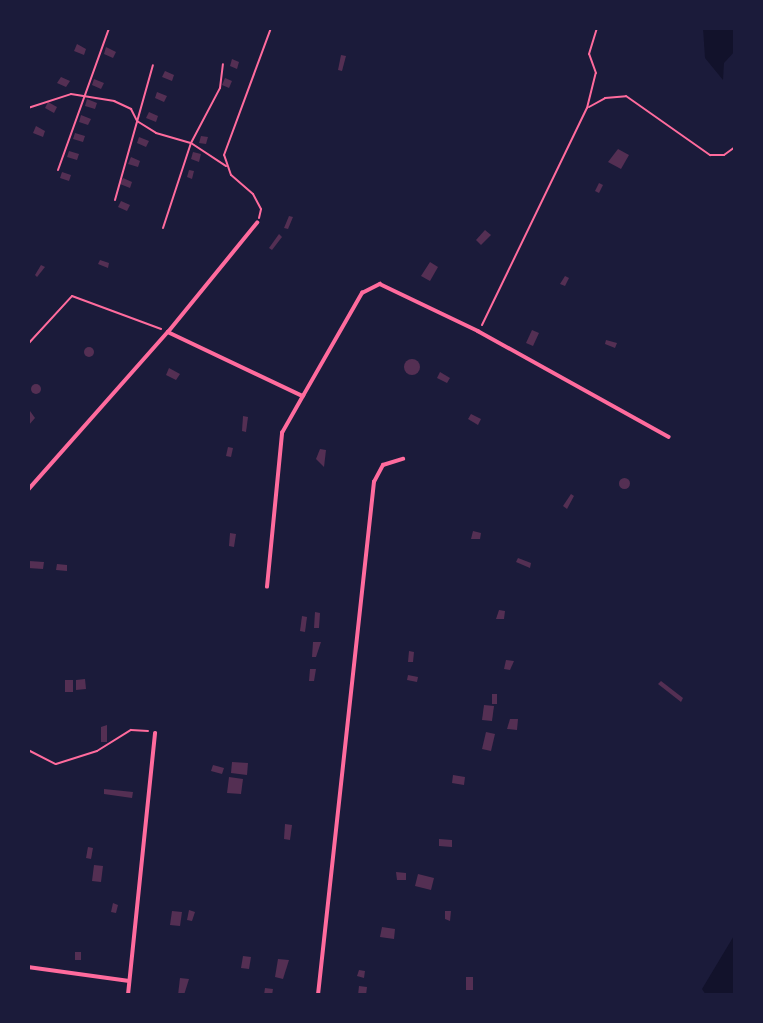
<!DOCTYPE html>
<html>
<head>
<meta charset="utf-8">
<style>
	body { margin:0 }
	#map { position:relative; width:763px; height:1023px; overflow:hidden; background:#1b1b3a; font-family:Lora,serif }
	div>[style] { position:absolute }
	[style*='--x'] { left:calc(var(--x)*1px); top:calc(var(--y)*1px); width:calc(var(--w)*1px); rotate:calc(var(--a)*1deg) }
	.water>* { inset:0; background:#12122b }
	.building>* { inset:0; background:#542f53 }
	.round { border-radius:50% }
	.path>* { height:2px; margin:-1px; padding:0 1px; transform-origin:1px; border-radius:1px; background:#ff6b9d }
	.minor>* { height:3.5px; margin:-1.75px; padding:0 1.75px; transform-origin:1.75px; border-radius:1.75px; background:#ff6b9d }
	span { translate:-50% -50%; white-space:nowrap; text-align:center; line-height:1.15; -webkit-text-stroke:7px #1b1b3a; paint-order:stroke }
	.frame { position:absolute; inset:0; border:30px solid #1b1b3a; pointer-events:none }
</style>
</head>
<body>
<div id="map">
	<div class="water">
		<i style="clip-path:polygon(703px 28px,735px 28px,735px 51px,724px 63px,723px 80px,705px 58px)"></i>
		<i style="clip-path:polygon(735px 934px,735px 995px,706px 995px,702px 989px)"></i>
	</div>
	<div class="building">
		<i style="clip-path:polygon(77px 44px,86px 49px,84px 55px,74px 51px)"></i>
		<i style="clip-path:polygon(106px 47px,116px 52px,113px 58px,104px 54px)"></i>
		<i style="clip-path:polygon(341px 55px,346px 56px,342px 71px,338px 70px)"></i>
		<i style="clip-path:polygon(232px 59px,239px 62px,237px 69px,230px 66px)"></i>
		<i style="clip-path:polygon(165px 71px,174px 75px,172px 81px,162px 77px)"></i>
		<i style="clip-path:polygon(61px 77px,70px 81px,66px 87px,57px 83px)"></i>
		<i style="clip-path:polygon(225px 78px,232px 81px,229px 88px,222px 85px)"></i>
		<i style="clip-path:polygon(94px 79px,104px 83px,101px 89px,92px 85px)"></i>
		<i style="clip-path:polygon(157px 92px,167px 96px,164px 102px,155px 98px)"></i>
		<i style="clip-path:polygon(87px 99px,97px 103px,95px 109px,85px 106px)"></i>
		<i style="clip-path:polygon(48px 102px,57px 107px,54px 113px,45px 108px)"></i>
		<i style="clip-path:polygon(149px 112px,158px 116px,156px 122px,146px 118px)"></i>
		<i style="clip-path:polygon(81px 115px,91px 119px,88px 125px,79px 122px)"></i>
		<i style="clip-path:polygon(36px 126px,45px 131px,43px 137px,33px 133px)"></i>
		<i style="clip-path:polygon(75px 133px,85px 136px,83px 142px,73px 139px)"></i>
		<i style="clip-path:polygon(201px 136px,208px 137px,206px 144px,199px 143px)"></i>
		<i style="clip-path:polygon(139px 137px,149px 141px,146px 147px,137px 143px)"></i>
		<i style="clip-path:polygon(618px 149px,629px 155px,621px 169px,608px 162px)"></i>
		<i style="clip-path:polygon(69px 151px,79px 154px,77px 160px,67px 157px)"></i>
		<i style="clip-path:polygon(193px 152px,201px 154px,199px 162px,191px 159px)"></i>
		<i style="clip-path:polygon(131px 157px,140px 161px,138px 167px,128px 164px)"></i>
		<i style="clip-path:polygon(189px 170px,194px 171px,192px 179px,187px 177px)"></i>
		<i style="clip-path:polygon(62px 172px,71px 175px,69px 181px,60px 178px)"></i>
		<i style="clip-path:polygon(123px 178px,132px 182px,130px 188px,120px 184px)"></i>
		<i style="clip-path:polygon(599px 183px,603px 185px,599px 193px,595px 191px)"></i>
		<i style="clip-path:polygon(121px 201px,130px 205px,127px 211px,118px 207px)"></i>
		<i style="clip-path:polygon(289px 216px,293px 217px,288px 229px,284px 228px)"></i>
		<i style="clip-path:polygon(485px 230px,491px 235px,481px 245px,476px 240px)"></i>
		<i style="clip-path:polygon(279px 234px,282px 237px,272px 250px,269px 248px)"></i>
		<i style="clip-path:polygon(100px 260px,109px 263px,108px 268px,98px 264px)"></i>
		<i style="clip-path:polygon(430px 262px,438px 267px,430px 281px,421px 276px)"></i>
		<i style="clip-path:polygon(41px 265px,45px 267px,37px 277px,35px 275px)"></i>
		<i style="clip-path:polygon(565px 276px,569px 278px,565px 286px,560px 284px)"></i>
		<i style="clip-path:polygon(532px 330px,539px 333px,533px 346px,526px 343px)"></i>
		<i style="clip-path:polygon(606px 340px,617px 343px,615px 348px,605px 344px)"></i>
		<i class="round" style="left:84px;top:347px;width:10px;height:10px"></i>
		<i class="round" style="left:404px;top:359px;width:16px;height:16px"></i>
		<i style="clip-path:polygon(169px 368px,180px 374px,176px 380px,166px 375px)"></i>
		<i style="clip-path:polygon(440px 372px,450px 378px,447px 383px,437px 378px)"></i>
		<i class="round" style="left:31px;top:384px;width:10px;height:10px"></i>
		<i style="clip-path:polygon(30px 411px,35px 418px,28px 426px,28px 414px)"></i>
		<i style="clip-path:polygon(471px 414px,481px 419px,478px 425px,468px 419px)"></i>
		<i style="clip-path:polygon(243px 416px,248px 417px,246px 432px,242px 431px)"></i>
		<i style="clip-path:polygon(228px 447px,233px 448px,231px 457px,226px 456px)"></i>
		<i style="clip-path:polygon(320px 449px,326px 450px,324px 467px,316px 459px)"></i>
		<i class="round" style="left:618.5px;top:477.5px;width:11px;height:11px"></i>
		<i style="clip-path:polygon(571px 494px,574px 496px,567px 509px,563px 506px)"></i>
		<i style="clip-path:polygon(473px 531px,481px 533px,480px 539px,471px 539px)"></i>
		<i style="clip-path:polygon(230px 533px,236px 534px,234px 547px,229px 546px)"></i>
		<i style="clip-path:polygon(518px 558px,531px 563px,530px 568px,516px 562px)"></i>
		<i style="clip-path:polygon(29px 561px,44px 562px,43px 569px,28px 568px)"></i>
		<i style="clip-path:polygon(57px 564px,67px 565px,67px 571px,56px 570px)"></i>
		<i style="clip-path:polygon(499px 610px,505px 611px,504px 619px,496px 619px)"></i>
		<i style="clip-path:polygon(315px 612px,320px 613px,319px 628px,314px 628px)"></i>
		<i style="clip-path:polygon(302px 616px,307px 617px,305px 632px,300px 631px)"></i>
		<i style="clip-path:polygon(313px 642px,321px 642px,316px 657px,312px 657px)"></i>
		<i style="clip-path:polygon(409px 651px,414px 652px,413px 662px,408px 662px)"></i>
		<i style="clip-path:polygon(506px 660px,514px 661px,510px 670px,504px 669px)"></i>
		<i style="clip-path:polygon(310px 669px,316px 669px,314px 681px,309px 681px)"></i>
		<i style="clip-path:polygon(408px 675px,418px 677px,417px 682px,407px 680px)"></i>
		<i style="clip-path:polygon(85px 679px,86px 689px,76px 690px,76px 680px)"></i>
		<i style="clip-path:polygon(65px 680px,73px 680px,73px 692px,65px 692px)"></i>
		<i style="clip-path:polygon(661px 681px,683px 698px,681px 702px,658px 684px)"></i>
		<i style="clip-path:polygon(492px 694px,497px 694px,497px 704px,492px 704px)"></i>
		<i style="clip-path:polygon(484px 705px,494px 706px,492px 721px,482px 720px)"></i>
		<i style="clip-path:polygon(510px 719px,518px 719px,517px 730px,507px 729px)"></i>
		<i style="clip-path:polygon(107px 725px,107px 742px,101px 742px,101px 727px)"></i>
		<i style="clip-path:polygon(486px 732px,495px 734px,491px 751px,482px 749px)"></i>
		<i style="clip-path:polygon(232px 762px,248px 763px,247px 775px,231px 773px)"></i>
		<i style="clip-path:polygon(213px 765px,224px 768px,222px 774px,211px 771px)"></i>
		<i style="clip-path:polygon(453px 775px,465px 777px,464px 785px,452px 783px)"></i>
		<i style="clip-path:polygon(229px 777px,243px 779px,241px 794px,227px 793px)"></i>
		<i style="clip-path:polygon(104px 789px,133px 792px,132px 798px,104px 794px)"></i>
		<i style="clip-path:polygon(285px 824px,292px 825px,290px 840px,284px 839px)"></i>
		<i style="clip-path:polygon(439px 839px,452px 840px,452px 847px,439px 846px)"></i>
		<i style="clip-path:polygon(88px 847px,93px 848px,91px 859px,86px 858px)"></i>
		<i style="clip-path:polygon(94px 865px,103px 866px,101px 882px,92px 881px)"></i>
		<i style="clip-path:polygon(396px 872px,406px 873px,406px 880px,397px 880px)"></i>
		<i style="clip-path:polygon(418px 874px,434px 878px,431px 890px,415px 886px)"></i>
		<i style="clip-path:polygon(113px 903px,118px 905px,116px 913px,111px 912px)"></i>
		<i style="clip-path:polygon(189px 910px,195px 912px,192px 921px,187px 920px)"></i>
		<i style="clip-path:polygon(172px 911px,182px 912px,180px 926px,170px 925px)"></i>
		<i style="clip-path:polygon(445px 911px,451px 911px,450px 921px,445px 919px)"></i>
		<i style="clip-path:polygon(382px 927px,395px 929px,394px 939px,380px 937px)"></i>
		<i style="clip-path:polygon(75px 952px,81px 952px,81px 960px,75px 960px)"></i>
		<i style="clip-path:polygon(243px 956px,251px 957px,249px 969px,241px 968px)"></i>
		<i style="clip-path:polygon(278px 959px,289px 960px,283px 979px,275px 977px)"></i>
		<i style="clip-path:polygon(359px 970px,365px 971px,364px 978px,357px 976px)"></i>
		<i style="clip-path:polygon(466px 977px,473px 977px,473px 990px,466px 990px)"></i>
		<i style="clip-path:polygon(180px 978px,189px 979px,184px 995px,178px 995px)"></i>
		<i style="clip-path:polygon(359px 986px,367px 987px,366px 995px,358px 995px)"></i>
		<i style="clip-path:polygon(265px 988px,273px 989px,272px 995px,264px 995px)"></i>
	</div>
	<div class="path">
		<i style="--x:589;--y:107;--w:18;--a:-29"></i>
		<i style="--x:605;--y:98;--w:21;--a:-5"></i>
		<i style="--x:626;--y:96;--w:103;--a:35.1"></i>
		<i style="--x:710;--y:155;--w:14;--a:0"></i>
		<i style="--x:724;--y:155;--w:14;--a:-36"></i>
		<i style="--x:28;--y:108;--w:45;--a:-18"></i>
		<i style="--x:71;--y:94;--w:44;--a:9.2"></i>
		<i style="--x:114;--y:101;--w:19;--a:25"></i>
		<i style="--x:131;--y:109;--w:13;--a:63"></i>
		<i style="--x:137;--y:121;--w:22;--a:32"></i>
		<i style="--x:156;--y:133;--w:36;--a:16"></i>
		<i style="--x:191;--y:143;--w:42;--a:33.3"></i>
		<i style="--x:58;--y:170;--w:151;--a:-70.2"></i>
		<i style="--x:115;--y:200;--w:140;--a:-74.3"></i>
		<i style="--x:259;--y:218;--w:9;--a:-77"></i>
		<i style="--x:261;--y:209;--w:17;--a:-118"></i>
		<i style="--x:253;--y:194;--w:29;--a:-139"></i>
		<i style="--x:231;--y:175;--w:21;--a:-109"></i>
		<i style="--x:224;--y:155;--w:135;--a:-69.7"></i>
		<i style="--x:163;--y:228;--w:89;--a:-71.8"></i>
		<i style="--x:191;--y:143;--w:62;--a:-62.2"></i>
		<i style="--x:220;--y:88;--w:24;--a:-83"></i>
		<i style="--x:482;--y:325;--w:241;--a:-64.2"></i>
		<i style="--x:587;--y:108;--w:36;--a:-76"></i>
		<i style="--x:596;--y:73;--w:20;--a:-110"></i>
		<i style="--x:589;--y:54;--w:27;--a:-73"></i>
		<i style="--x:28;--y:344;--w:65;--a:-47.5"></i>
		<i style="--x:72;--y:296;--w:95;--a:20.3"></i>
		<i style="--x:28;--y:750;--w:31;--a:27"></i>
		<i style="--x:56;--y:764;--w:43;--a:-17.6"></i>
		<i style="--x:97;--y:751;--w:40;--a:-32"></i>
		<i style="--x:131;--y:730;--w:17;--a:3"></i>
	</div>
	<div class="minor">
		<i style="--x:168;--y:332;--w:149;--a:25.4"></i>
		<i style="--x:303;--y:396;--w:119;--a:-60.2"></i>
		<i style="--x:362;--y:293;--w:20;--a:-27"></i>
		<i style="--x:380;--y:284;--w:109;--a:25.6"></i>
		<i style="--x:478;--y:331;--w:218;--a:29"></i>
		<i style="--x:28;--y:490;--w:211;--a:-48.5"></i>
		<i style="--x:168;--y:332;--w:141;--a:-50.8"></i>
		<i style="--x:267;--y:587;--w:155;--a:-84.4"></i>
		<i style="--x:282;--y:433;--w:43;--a:-60.4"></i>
		<i style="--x:28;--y:967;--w:102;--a:7.9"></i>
		<i style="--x:128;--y:995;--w:263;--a:-84.1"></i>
		<i style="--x:318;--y:995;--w:516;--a:-83.77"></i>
		<i style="--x:374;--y:482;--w:19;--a:-62"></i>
		<i style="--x:383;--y:465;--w:21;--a:-17"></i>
	</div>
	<div class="frame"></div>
</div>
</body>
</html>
